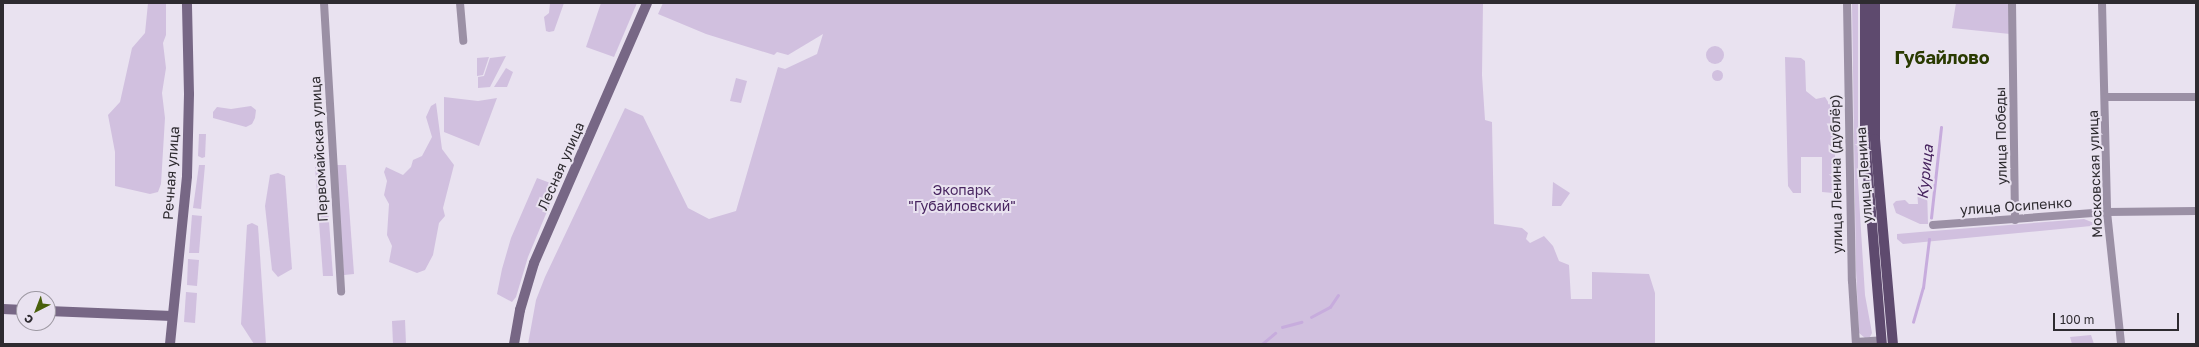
<!DOCTYPE html>
<html>
<head>
<meta charset="utf-8">
<style>
	body { margin:0 }
	#map { position:relative; width:2199px; height:347px; overflow:hidden; background:#e9e2f0; font-family:"Golos Text",sans-serif }
	div>[style] { position:absolute }
	[style*='--x'] { left:calc(var(--x)*1px); top:calc(var(--y)*1px); width:calc(var(--w)*1px); rotate:calc(var(--a)*1deg) }
	.green>* { inset:0; background:#d1c0df }
	.round { border-radius:50% }
	.stream>* { height:2.5px; margin:-1.25px; padding:0 1.25px; transform-origin:1.25px; border-radius:1.25px; background:#c7acdd }
	.street>* { height:8px; margin:-4px; padding:0 4px; transform-origin:4px; border-radius:4px; background:#9b90a5 }
	.secondary>* { height:10px; margin:-5px; padding:0 5px; transform-origin:5px; border-radius:5px; background:#776785 }
	.primary>* { height:10px; margin:-5px; padding:0 5px; transform-origin:5px; border-radius:5px; background:#5e4a6e }
	span { translate:-50% -50%; white-space:nowrap; text-align:center; line-height:1.15; -webkit-text-stroke:4px #e9e2f0; paint-order:stroke }
	.street-label { font-size:14px; color:#2e2b30 }
	.park-label { font-size:14px; color:#492661 }
	.water-label { font-size:15px; color:#46235e; font-style:italic }
	.district-label { font-size:18px; color:#2a3a01; font-weight:700 }
	.frame { position:absolute; inset:0; border:4px solid #2e2b30; pointer-events:none }
	.north { position:absolute; left:16px; top:291px; width:40px; height:40px; box-sizing:border-box; background:#e9e2f0; border:1px solid #9e99a3; border-radius:50%; rotate:222deg; font-size:11px; font-weight:700; line-height:16px; text-align:center; color:#2e2b30 }
	.north::after { content:''; display:block; margin:auto; width:14px; height:18px; background:#49600b; clip-path:polygon(50% 0,100% 100%,50% 72%,0 100%) }
	.scale { position:absolute; left:2053px; top:313px; width:126px; height:18px; box-sizing:border-box; border:2px solid #2e2b30; border-top:0; padding-left:5px; font-size:12px; line-height:14px; white-space:nowrap; color:#2e2b30; -webkit-text-stroke:3px #e9e2f0; paint-order:stroke }
</style>
</head>
<body>
<div id="map">
	<div class="green">
		<i style="clip-path:polygon(148px 3px,166px 3px,166px 35px,163px 43px,166px 68px,162px 93px,165px 118px,161px 184px,158px 192px,150px 194px,115px 186px,115px 152px,108px 115px,120px 102px,132px 48px,145px 33px)"></i>
		<i style="clip-path:polygon(550px 3px,564px 3px,554px 31px,549px 32px,546px 31px,544px 17px,549px 13px)"></i>
		<i style="clip-path:polygon(601px 3px,637px 3px,614px 57px,586px 47px)"></i>
		<i style="clip-path:polygon(663px 3px,1483px 3px,1482px 75px,1485px 120px,1492px 122px,1494px 224px,1522px 228px,1528px 233px,1526px 239px,1530px 243px,1544px 236px,1553px 246px,1559px 261px,1569px 265px,1571px 299px,1592px 299px,1592px 272px,1649px 274px,1655px 293px,1655px 344px,528px 344px,536px 300px,545px 277px,625px 108px,643px 116px,688px 208px,709px 219px,736px 211px,778px 67px,785px 69px,817px 54px,823px 34px,788px 55px,777px 52px,774px 55px,706px 34px,658px 14px)"></i>
		<i style="clip-path:polygon(1852px 3px,1858px 3px,1858px 182px,1865px 295px,1872px 333px,1870px 337px,1865px 338px,1859px 333px,1856px 270px)"></i>
		<i style="clip-path:polygon(1956px 3px,2009px 3px,2010px 34px,1952px 28px)"></i>
		<i class="round" style="left:1706px;top:46px;width:18px;height:18px"></i>
		<i style="clip-path:polygon(506px 56px,490px 87px,478px 88px,478px 77px,484px 76px,490px 58px)"></i>
		<i style="clip-path:polygon(489px 57px,483px 75px,477px 76px,477px 58px)"></i>
		<i style="clip-path:polygon(1785px 57px,1801px 58px,1805px 61px,1806px 91px,1816px 99px,1825px 97px,1830px 105px,1835px 118px,1835px 182px,1833px 193px,1822px 192px,1822px 157px,1801px 157px,1801px 193px,1793px 193px,1788px 186px)"></i>
		<i style="clip-path:polygon(506px 68px,513px 72px,507px 87px,494px 87px)"></i>
		<i class="round" style="left:1711.5px;top:69.5px;width:11px;height:11px"></i>
		<i style="clip-path:polygon(736px 78px,747px 81px,741px 103px,730px 101px)"></i>
		<i style="clip-path:polygon(444px 97px,478px 101px,497px 98px,479px 146px,444px 132px)"></i>
		<i style="clip-path:polygon(436px 103px,442px 149px,454px 165px,443px 208px,445px 216px,439px 223px,433px 255px,425px 270px,417px 273px,389px 262px,392px 246px,387px 235px,389px 204px,384px 195px,387px 181px,384px 172px,386px 167px,403px 175px,411px 167px,413px 160px,422px 156px,432px 137px,426px 117px,431px 106px)"></i>
		<i style="clip-path:polygon(251px 106px,256px 110px,255px 118px,252px 124px,246px 127px,213px 118px,213px 112px,217px 107px,231px 109px)"></i>
		<i style="clip-path:polygon(199px 134px,206px 134px,205px 157px,202px 158px,198px 156px)"></i>
		<i style="clip-path:polygon(199px 165px,205px 165px,201px 209px,193px 208px)"></i>
		<i style="clip-path:polygon(336px 165px,346px 165px,354px 274px,344px 275px)"></i>
		<i style="clip-path:polygon(325px 166px,333px 276px,323px 276px,315px 167px)"></i>
		<i style="clip-path:polygon(278px 173px,285px 176px,292px 269px,278px 277px,272px 270px,265px 206px,270px 175px)"></i>
		<i style="clip-path:polygon(537px 178px,553px 184px,556px 190px,528px 257px,516px 297px,512px 302px,497px 294px,502px 269px,511px 238px)"></i>
		<i style="clip-path:polygon(1553px 182px,1570px 193px,1561px 206px,1552px 206px)"></i>
		<i style="clip-path:polygon(1927px 188px,1928px 224px,1920px 224px,1896px 213px,1893px 204px,1896px 201px,1905px 200px,1909px 204px,1918px 204px,1917px 189px)"></i>
		<i style="clip-path:polygon(192px 215px,202px 216px,199px 253px,189px 253px)"></i>
		<i style="clip-path:polygon(2084px 219px,2094px 223px,2091px 226px,1903px 244px,1897px 239px,1897px 234px,1920px 232px)"></i>
		<i style="clip-path:polygon(252px 223px,258px 226px,266px 344px,254px 344px,241px 324px,247px 225px)"></i>
		<i style="clip-path:polygon(188px 259px,199px 260px,197px 286px,187px 285px)"></i>
		<i style="clip-path:polygon(186px 292px,197px 293px,195px 323px,184px 322px)"></i>
		<i style="clip-path:polygon(405px 320px,406px 344px,393px 344px,392px 321px)"></i>
		<i style="clip-path:polygon(2091px 335px,2094px 344px,2072px 344px,2070px 337px)"></i>
	</div>
	<div class="stream">
		<i style="--x:1931;--y:218;--w:91;--a:-83.7"></i>
		<i style="--x:1311;--y:317;--w:21;--a:-28"></i>
		<i style="--x:1330;--y:307;--w:14;--a:-56"></i>
		<i style="--x:1913;--y:322;--w:35;--a:-74"></i>
		<i style="--x:1923;--y:288;--w:49;--a:-83"></i>
		<i style="--x:1282;--y:327;--w:20;--a:-15"></i>
		<i style="--x:1262;--y:344;--w:17;--a:-40"></i>
	</div>
	<div class="street">
		<i style="--x:324;--y:3;--w:289;--a:86.6"></i>
		<i style="--x:460;--y:3;--w:38;--a:85"></i>
		<i style="--x:1847;--y:3;--w:278;--a:89"></i>
		<i style="--x:1852;--y:281;--w:63;--a:86.4"></i>
		<i style="--x:2012;--y:3;--w:217;--a:89.2"></i>
		<i style="--x:2102;--y:3;--w:209;--a:88.6"></i>
		<i style="--x:2107;--y:212;--w:133;--a:83.9"></i>
		<i style="--x:2105;--y:97;--w:91;--a:0"></i>
		<i style="--x:1933;--y:225;--w:174;--a:-4.3"></i>
		<i style="--x:2107;--y:212;--w:89;--a:-0.6"></i>
		<i style="--x:1856;--y:342;--w:26;--a:-4"></i>
	</div>
	<div class="secondary">
		<i style="--x:3;--y:309;--w:21;--a:3"></i>
		<i style="--x:48;--y:311;--w:124;--a:2.3"></i>
		<i style="--x:170;--y:344;--w:169;--a:-84.2"></i>
		<i style="--x:187;--y:176;--w:82;--a:-88.6"></i>
		<i style="--x:189;--y:94;--w:91;--a:-91.3"></i>
		<i style="--x:514;--y:344;--w:35;--a:-80"></i>
		<i style="--x:520;--y:310;--w:49;--a:-73.4"></i>
		<i style="--x:534;--y:263;--w:283;--a:-66.5"></i>
	</div>
	<div class="primary">
		<i style="--x:1865;--y:3;--w:136;--a:90"></i>
		<i style="--x:1865;--y:139;--w:206;--a:85.3"></i>
		<i style="--x:1875;--y:3;--w:136;--a:90"></i>
		<i style="--x:1875;--y:139;--w:206;--a:85"></i>
	</div>
	<div class="street-label">
		<span style="left:2001px;top:136px;rotate:-91deg">улица Победы</span>
		<span style="left:319px;top:149px;rotate:-93deg">Первомайская улица</span>
		<span style="left:561px;top:166px;rotate:-66deg">Лесная улица</span>
		<span style="left:171px;top:173px;rotate:-86deg">Речная улица</span>
		<span style="left:1836px;top:174px;rotate:-91deg">улица Ленина (дублёр)</span>
		<span style="left:2095px;top:174px;rotate:-92deg">Московская улица</span>
		<span style="left:1864px;top:175px;rotate:-94deg">улица Ленина</span>
		<span style="left:2016px;top:206px;rotate:-4deg">улица Осипенко</span>
	</div>
	<div class="park-label">
		<span style="left:962px;top:198px">Экопарк<br>"Губайловский"</span>
	</div>
	<div class="water-label">
		<span style="left:1925px;top:172px;rotate:-84deg">Курица</span>
	</div>
	<div class="district-label">
		<span style="left:1942px;top:57px">Губайлово</span>
	</div>
	<div class="frame"></div>
	<div class="north">С</div>
	<div class="scale">100 m</div>
</div>
</body>
</html>
